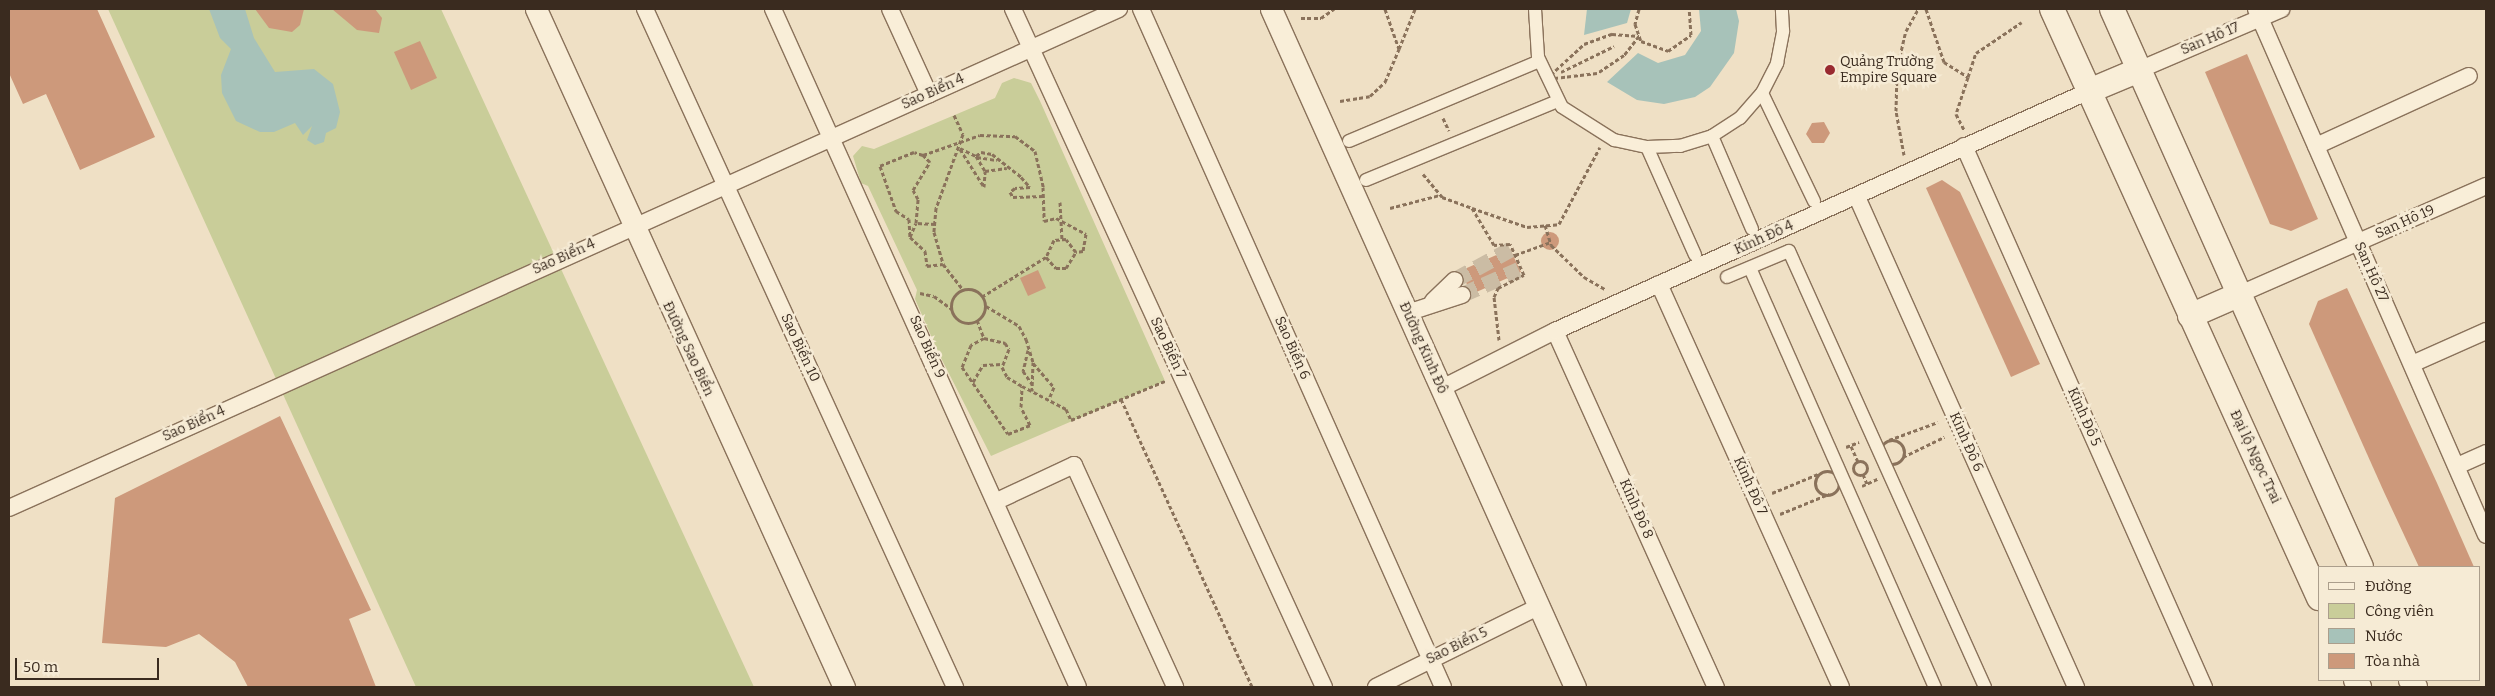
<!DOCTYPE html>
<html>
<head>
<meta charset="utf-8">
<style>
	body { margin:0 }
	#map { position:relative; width:2495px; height:696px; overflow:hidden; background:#efe0c5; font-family:Bitter,serif }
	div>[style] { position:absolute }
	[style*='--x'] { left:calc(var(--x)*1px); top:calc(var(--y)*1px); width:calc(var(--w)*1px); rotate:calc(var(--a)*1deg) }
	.green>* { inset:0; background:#c9cd99 }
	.water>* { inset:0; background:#a7c2b9 }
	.building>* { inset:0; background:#cd997b }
	.round { border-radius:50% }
	.minor-tunnel>* { height:16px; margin-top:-8px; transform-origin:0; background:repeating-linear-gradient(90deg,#cbbca4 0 16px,transparent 0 24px) }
	.path>* { height:3px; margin-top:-1.5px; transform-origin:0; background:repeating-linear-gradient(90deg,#8a725b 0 4px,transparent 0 6.5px) }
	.path>.ring { margin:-1.5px; padding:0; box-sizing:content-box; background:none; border:3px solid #8a725b; border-radius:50% }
	.roads { filter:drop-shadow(1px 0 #8a725b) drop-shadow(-1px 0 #8a725b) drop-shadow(0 1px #8a725b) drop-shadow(0 -1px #8a725b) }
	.pedestrian>* { height:12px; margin:-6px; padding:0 6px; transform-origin:6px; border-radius:6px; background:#f9eed8 }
	.minor>* { height:16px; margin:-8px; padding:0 8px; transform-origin:8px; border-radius:8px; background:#f9eed8 }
	.tertiary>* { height:21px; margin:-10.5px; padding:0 10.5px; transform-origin:10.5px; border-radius:10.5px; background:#f9eed8 }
	.secondary>* { height:24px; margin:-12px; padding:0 12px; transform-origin:12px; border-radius:12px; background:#f9eed8 }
	.dots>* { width:14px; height:14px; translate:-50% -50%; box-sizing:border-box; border:2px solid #f6ebd5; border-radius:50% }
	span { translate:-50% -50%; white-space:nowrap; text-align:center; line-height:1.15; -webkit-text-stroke:5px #f6ebd5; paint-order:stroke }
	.street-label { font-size:14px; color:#3a2b1f }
	.poi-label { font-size:14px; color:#3a2b1f }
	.left { translate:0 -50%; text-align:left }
	.frame { position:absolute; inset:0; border:10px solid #3a2b1f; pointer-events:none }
	.legend { position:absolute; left:2318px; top:566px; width:162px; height:115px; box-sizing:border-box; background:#f6ebd5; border:1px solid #ab9e8c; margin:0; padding:6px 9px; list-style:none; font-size:15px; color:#3a2b1f }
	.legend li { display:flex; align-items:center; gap:10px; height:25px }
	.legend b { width:25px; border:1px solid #ab9e8c }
	.scale { position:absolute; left:15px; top:658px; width:144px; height:22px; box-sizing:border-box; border:2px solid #3a2b1f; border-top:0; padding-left:6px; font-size:15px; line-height:18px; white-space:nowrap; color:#3a2b1f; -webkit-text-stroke:4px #f6ebd5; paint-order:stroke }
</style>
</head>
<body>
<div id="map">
	<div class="green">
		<i style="clip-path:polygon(108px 9px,441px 9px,754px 687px,416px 687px)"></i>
		<i style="clip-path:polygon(1014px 78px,1031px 83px,1040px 101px,1165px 381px,991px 456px,939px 354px,915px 299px,917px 290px,868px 186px,861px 183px,853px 156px,862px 146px,874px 149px,995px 98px,1002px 83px)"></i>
	</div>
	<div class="water">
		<i style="clip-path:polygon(209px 9px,245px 9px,254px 38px,275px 72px,314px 69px,333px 84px,340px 112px,336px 128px,326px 133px,324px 142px,315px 145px,307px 140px,312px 126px,303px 135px,295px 123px,274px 132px,260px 132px,236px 121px,222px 93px,221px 75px,231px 49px,220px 38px)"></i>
		<i style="clip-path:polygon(1587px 9px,1631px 9px,1627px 23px,1584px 35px)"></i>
		<i style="clip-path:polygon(1699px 9px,1736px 9px,1739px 21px,1734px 53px,1710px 87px,1695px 97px,1664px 104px,1637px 100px,1607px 82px,1638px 53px,1658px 63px,1685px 55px,1701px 31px)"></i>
	</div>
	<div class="building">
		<i style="clip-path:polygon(9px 9px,97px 9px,155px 137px,80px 170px,46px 94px,23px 104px,9px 73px)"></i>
		<i style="clip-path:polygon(255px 9px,304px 9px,300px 25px,292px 32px,269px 28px)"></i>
		<i style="clip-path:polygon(332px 9px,375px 9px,382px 18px,379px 33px,357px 30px)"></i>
		<i style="clip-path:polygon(420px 41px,437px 78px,411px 90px,394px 52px)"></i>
		<i style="clip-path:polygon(2247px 54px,2318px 219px,2291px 231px,2270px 224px,2205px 72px)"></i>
		<i style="clip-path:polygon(1824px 122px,1830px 133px,1824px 143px,1812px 143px,1806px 134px,1812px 123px)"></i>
		<i style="clip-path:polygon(1942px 180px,1960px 192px,2040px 364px,2011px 377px,1926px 188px)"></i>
		<i class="round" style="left:1541px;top:232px;width:18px;height:18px"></i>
		<i style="clip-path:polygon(1510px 249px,1521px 272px,1472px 294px,1460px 271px)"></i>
		<i style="clip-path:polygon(1038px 270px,1046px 288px,1028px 296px,1020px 278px)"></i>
		<i style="clip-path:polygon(2347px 288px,2437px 483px,2474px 567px,2419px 567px,2384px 492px,2309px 324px,2318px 301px)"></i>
		<i style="clip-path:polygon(280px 416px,371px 610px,349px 619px,376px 687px,248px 687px,235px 662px,199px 634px,166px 647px,102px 643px,115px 498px)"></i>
	</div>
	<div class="minor-tunnel">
		<i style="--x:1455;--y:280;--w:63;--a:-28.6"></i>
		<i style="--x:1462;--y:295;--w:62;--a:-23.7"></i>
	</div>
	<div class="path">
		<i style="--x:1385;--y:9;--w:42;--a:70.7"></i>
		<i style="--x:1399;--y:49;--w:43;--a:-68.2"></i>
		<i style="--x:1639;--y:9;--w:16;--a:105"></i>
		<i style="--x:1635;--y:24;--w:18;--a:71"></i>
		<i style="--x:1641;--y:41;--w:29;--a:20"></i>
		<i style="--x:1668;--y:51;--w:28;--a:-35"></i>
		<i style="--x:1691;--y:35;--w:26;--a:-94"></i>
		<i style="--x:1926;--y:9;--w:56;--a:71.2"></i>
		<i style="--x:1944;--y:62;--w:28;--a:32"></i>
		<i style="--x:1968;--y:77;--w:39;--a:108"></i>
		<i style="--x:1956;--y:114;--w:18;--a:63"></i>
		<i style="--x:1301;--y:18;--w:20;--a:0"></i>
		<i style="--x:1321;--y:18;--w:16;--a:-35"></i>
		<i style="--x:1612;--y:34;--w:27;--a:4"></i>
		<i style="--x:1639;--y:36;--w:24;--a:128"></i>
		<i style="--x:1624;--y:55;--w:32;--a:146"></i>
		<i style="--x:1597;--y:73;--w:51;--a:173.3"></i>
		<i style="--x:1546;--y:79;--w:52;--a:-42.6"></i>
		<i style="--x:1584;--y:44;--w:30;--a:-20"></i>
		<i style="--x:1561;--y:72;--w:59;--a:-26.1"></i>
		<i style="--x:1968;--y:77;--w:25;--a:-72"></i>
		<i style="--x:1976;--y:53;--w:55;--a:-34"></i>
		<i style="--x:1340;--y:101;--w:30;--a:-9"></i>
		<i style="--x:1370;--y:96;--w:21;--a:-43"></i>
		<i style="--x:1385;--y:82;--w:36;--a:-67"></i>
		<i style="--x:954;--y:115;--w:21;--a:65"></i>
		<i style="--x:963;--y:134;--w:79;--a:110"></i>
		<i style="--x:936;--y:208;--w:24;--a:95"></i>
		<i style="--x:934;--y:232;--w:33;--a:74"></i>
		<i style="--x:943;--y:264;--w:33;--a:52"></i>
		<i style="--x:1443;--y:118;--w:14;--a:65"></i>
		<i style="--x:960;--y:148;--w:18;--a:27"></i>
		<i style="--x:976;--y:156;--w:6;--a:-39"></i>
		<i style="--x:981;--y:152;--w:11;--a:10"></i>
		<i style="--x:992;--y:154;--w:37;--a:38"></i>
		<i style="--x:1021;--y:177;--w:13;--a:48"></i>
		<i style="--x:1030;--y:187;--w:15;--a:176"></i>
		<i style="--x:1015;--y:188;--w:6;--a:141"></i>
		<i style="--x:1010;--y:192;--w:6;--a:59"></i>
		<i style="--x:1013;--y:197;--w:30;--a:-2"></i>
		<i style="--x:960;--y:149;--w:45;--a:57.7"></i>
		<i style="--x:984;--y:187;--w:16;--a:-86"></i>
		<i style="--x:923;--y:155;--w:60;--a:-19.3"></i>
		<i style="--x:980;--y:135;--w:35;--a:2"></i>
		<i style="--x:1015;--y:136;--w:25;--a:37"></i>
		<i style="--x:1035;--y:151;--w:37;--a:77"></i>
		<i style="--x:1043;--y:187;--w:34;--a:88"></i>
		<i style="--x:1044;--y:221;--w:12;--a:-14"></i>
		<i style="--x:1056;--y:218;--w:34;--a:28"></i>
		<i style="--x:1086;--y:234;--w:17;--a:100"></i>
		<i style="--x:1083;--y:251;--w:7;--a:172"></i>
		<i style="--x:1076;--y:252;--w:16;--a:-128"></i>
		<i style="--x:1066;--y:239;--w:12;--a:175"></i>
		<i style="--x:1054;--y:240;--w:19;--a:115"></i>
		<i style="--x:1046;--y:257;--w:74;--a:148.2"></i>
		<i style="--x:1904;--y:155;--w:45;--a:-100.3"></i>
		<i style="--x:1896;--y:111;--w:42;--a:-88.6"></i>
		<i style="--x:1897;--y:69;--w:39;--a:-77"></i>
		<i style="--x:1906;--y:31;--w:25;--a:-61"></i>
		<i style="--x:976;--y:156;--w:17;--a:59"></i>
		<i style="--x:985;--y:171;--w:22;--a:-8"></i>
		<i style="--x:977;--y:157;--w:20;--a:9"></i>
		<i style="--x:1423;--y:174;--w:30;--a:50"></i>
		<i style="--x:1442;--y:197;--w:32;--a:20"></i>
		<i style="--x:1060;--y:202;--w:37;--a:87"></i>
		<i style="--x:1390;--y:208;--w:52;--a:-14.6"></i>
		<i style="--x:935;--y:224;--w:19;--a:-177"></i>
		<i style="--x:916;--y:223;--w:24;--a:-85"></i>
		<i style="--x:918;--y:199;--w:10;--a:-119"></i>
		<i style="--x:913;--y:190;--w:33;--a:-59"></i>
		<i style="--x:930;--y:162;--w:10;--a:-135"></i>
		<i style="--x:923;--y:155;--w:9;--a:-162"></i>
		<i style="--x:914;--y:152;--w:37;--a:158"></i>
		<i style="--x:880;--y:166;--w:48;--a:70.4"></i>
		<i style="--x:896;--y:211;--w:15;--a:32"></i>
		<i style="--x:909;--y:219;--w:18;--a:87"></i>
		<i style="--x:910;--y:237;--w:21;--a:43"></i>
		<i style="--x:925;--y:251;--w:15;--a:82"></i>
		<i style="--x:927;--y:266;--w:16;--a:-7"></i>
		<i style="--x:1545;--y:225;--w:21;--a:73"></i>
		<i style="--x:1551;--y:245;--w:46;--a:44.1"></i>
		<i style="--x:1584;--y:277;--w:24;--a:30"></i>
		<i style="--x:910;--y:237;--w:15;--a:-67"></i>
		<i style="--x:1515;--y:255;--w:37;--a:-20"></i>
		<i style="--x:1046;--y:257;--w:15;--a:48"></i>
		<i style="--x:1056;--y:268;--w:10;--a:0"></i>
		<i style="--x:1066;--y:268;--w:19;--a:-58"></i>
		<i class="ring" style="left:951px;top:289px;width:31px;height:31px"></i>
		<i style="--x:920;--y:293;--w:14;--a:12"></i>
		<i style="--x:934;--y:296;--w:22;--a:36"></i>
		<i style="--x:986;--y:306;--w:39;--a:31"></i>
		<i style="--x:1019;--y:326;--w:15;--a:62"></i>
		<i style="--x:1026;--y:339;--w:24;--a:73"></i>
		<i style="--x:1033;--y:362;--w:29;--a:92"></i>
		<i style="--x:977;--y:320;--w:19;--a:69"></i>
		<i style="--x:984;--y:338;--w:15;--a:152"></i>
		<i style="--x:971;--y:345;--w:24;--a:112"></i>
		<i style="--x:962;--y:367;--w:81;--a:55.5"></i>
		<i style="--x:1008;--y:434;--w:24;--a:-22"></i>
		<i style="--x:1030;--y:425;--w:20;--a:-117"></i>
		<i style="--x:1021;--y:407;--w:21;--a:-87"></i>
		<i style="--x:1022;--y:386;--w:50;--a:27.6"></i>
		<i style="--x:1066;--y:409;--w:12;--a:66"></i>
		<i style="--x:1071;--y:420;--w:102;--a:-22.5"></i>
		<i style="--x:984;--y:338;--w:22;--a:13"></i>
		<i style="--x:1005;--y:343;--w:7;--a:56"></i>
		<i style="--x:1009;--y:349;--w:19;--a:111"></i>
		<i style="--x:1002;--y:367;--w:11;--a:63"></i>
		<i style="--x:1007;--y:377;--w:17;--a:31"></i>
		<i style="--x:1499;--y:340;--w:43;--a:-96.6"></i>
		<i style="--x:1494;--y:297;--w:10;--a:-66"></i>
		<i style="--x:1498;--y:288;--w:29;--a:-27"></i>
		<i style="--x:1524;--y:275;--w:34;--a:-114"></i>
		<i style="--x:1510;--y:244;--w:16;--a:176"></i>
		<i style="--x:1494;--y:245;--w:43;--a:-120.7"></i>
		<i style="--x:1472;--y:208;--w:58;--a:19.1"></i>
		<i style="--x:1527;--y:227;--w:32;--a:-5"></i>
		<i style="--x:1559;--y:224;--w:87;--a:-62"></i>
		<i style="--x:1028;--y:350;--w:22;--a:103"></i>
		<i style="--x:1023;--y:371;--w:16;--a:55"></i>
		<i style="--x:1033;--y:363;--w:32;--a:49"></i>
		<i style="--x:1054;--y:387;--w:13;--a:113"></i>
		<i style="--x:973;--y:382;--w:20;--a:-60"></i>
		<i style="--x:983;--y:365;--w:19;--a:-3"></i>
		<i style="--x:1121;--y:399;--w:316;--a:65.5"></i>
		<i style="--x:1889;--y:440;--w:52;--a:-20.2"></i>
		<i class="ring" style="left:1880px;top:440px;width:21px;height:21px"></i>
		<i style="--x:1851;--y:446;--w:17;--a:66"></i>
		<i style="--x:1846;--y:447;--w:14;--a:-21"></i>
		<i style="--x:1903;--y:457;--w:46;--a:-26"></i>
		<i class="ring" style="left:1853px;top:461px;width:11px;height:11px"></i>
		<i class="ring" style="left:1815px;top:471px;width:21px;height:21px"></i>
		<i style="--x:1863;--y:474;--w:11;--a:68"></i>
		<i style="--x:1862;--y:486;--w:17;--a:-25"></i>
		<i style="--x:1772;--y:493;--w:52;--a:-22.6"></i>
		<i style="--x:1780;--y:514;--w:53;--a:-22.2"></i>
	</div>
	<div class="roads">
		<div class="pedestrian">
			<i style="--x:1535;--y:9;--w:48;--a:86.4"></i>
			<i style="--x:1538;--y:57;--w:55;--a:64.4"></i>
			<i style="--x:1562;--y:107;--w:62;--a:32.4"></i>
			<i style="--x:1614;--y:140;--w:34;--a:12"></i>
			<i style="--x:1647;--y:147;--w:33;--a:-2"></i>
			<i style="--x:1680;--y:146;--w:34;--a:-17"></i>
			<i style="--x:1712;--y:136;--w:33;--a:-33"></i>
			<i style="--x:1740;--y:118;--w:33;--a:-49"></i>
			<i style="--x:1762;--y:93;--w:34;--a:-63"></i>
			<i style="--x:1777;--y:63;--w:33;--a:-79"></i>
			<i style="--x:1783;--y:31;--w:22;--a:-93"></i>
			<i style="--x:1762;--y:93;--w:120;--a:64.3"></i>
			<i style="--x:1712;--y:136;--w:101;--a:66.7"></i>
			<i style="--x:1349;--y:141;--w:206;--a:-22.8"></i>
			<i style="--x:1647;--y:147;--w:118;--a:66"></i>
			<i style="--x:1366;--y:180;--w:208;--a:-22.4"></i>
			<i style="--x:1750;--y:268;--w:458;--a:66.2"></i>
			<i style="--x:1727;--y:277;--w:67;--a:-22.8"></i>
			<i style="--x:1789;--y:251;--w:478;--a:65.8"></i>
		</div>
		<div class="minor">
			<i style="--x:645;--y:9;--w:746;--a:65.43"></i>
			<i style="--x:773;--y:9;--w:743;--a:65.78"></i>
			<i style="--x:890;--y:9;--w:94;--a:65.4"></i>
			<i style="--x:1013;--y:9;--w:746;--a:65.36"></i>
			<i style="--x:1141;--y:9;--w:742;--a:65.99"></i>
			<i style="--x:2256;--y:9;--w:574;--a:66.38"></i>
			<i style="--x:2139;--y:70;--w:155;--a:-23.2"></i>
			<i style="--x:1964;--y:146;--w:592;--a:66.08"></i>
			<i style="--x:2316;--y:146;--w:168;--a:-24.6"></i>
			<i style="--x:1857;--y:197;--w:537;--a:65.92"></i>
			<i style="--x:1659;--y:284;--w:442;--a:65.7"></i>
			<i style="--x:2240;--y:294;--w:269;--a:-23.7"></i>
			<i style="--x:1433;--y:301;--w:30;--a:-44"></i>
			<i style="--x:1407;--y:313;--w:58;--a:-18.1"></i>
			<i style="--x:1555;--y:331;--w:391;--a:65.7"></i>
			<i style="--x:2412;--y:364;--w:81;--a:-24"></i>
			<i style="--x:1442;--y:388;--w:127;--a:-26.8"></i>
			<i style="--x:1555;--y:331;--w:585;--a:-24.2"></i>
			<i style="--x:2457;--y:466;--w:32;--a:-24"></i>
			<i style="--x:997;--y:501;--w:85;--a:-25.1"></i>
			<i style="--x:1074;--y:465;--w:244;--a:65.5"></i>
			<i style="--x:9;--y:508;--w:1217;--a:-24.21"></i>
			<i style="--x:1376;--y:687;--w:181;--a:-26.3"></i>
		</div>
		<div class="tertiary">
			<i style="--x:536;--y:9;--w:745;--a:65.57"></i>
			<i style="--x:1271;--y:9;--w:743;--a:65.85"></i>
		</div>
		<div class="secondary">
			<i style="--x:2052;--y:9;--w:647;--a:65.61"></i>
			<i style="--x:2112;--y:9;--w:611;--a:65.95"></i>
			<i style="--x:2089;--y:91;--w:54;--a:-22.8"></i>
			<i style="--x:2190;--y:316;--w:55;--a:-23.7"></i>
			<i style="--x:2356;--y:680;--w:8;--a:67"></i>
			<i style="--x:2411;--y:680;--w:8;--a:60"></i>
		</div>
	</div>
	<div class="dots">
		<i style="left:1830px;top:70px;background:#992a30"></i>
	</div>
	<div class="street-label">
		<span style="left:2210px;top:39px;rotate:-23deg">San Hô 17</span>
		<span style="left:933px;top:92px;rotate:-24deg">Sao Biển 4</span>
		<span style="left:2405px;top:222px;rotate:-24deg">San Hô 19</span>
		<span style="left:1764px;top:238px;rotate:-24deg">Kinh Đô 4</span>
		<span style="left:564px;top:257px;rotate:-24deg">Sao Biển 4</span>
		<span style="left:2371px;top:272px;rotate:66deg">San Hô 27</span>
		<span style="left:927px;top:347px;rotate:66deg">Sao Biển 9</span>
		<span style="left:800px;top:348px;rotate:65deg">Sao Biển 10</span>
		<span style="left:1168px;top:348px;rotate:65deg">Sao Biển 7</span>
		<span style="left:1292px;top:348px;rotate:66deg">Sao Biển 6</span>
		<span style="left:1423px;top:348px;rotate:66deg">Đường Kinh Đô</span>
		<span style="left:688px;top:349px;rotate:65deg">Đường Sao Biển</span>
		<span style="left:2084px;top:417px;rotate:66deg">Kinh Đô 5</span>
		<span style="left:194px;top:424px;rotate:-24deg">Sao Biển 4</span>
		<span style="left:1966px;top:442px;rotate:66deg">Kinh Đô 6</span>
		<span style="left:2255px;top:457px;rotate:65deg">Đại lộ Ngọc Trai</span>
		<span style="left:1750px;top:486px;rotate:66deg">Kinh Đô 7</span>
		<span style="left:1636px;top:509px;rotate:66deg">Kinh Đô 8</span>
		<span style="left:1457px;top:646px;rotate:-26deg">Sao Biển 5</span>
	</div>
	<div class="poi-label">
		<span class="left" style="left:1840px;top:70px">Quảng Trường<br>Empire Square</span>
	</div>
	<div class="frame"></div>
	<ul class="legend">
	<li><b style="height:6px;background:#f9eed8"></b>Đường</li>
	<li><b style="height:14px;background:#c9cd99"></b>Công viên</li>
	<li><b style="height:14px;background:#a7c2b9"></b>Nước</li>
	<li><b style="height:14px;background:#cd997b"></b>Tòa nhà</li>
	</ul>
	<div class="scale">50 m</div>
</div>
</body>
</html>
